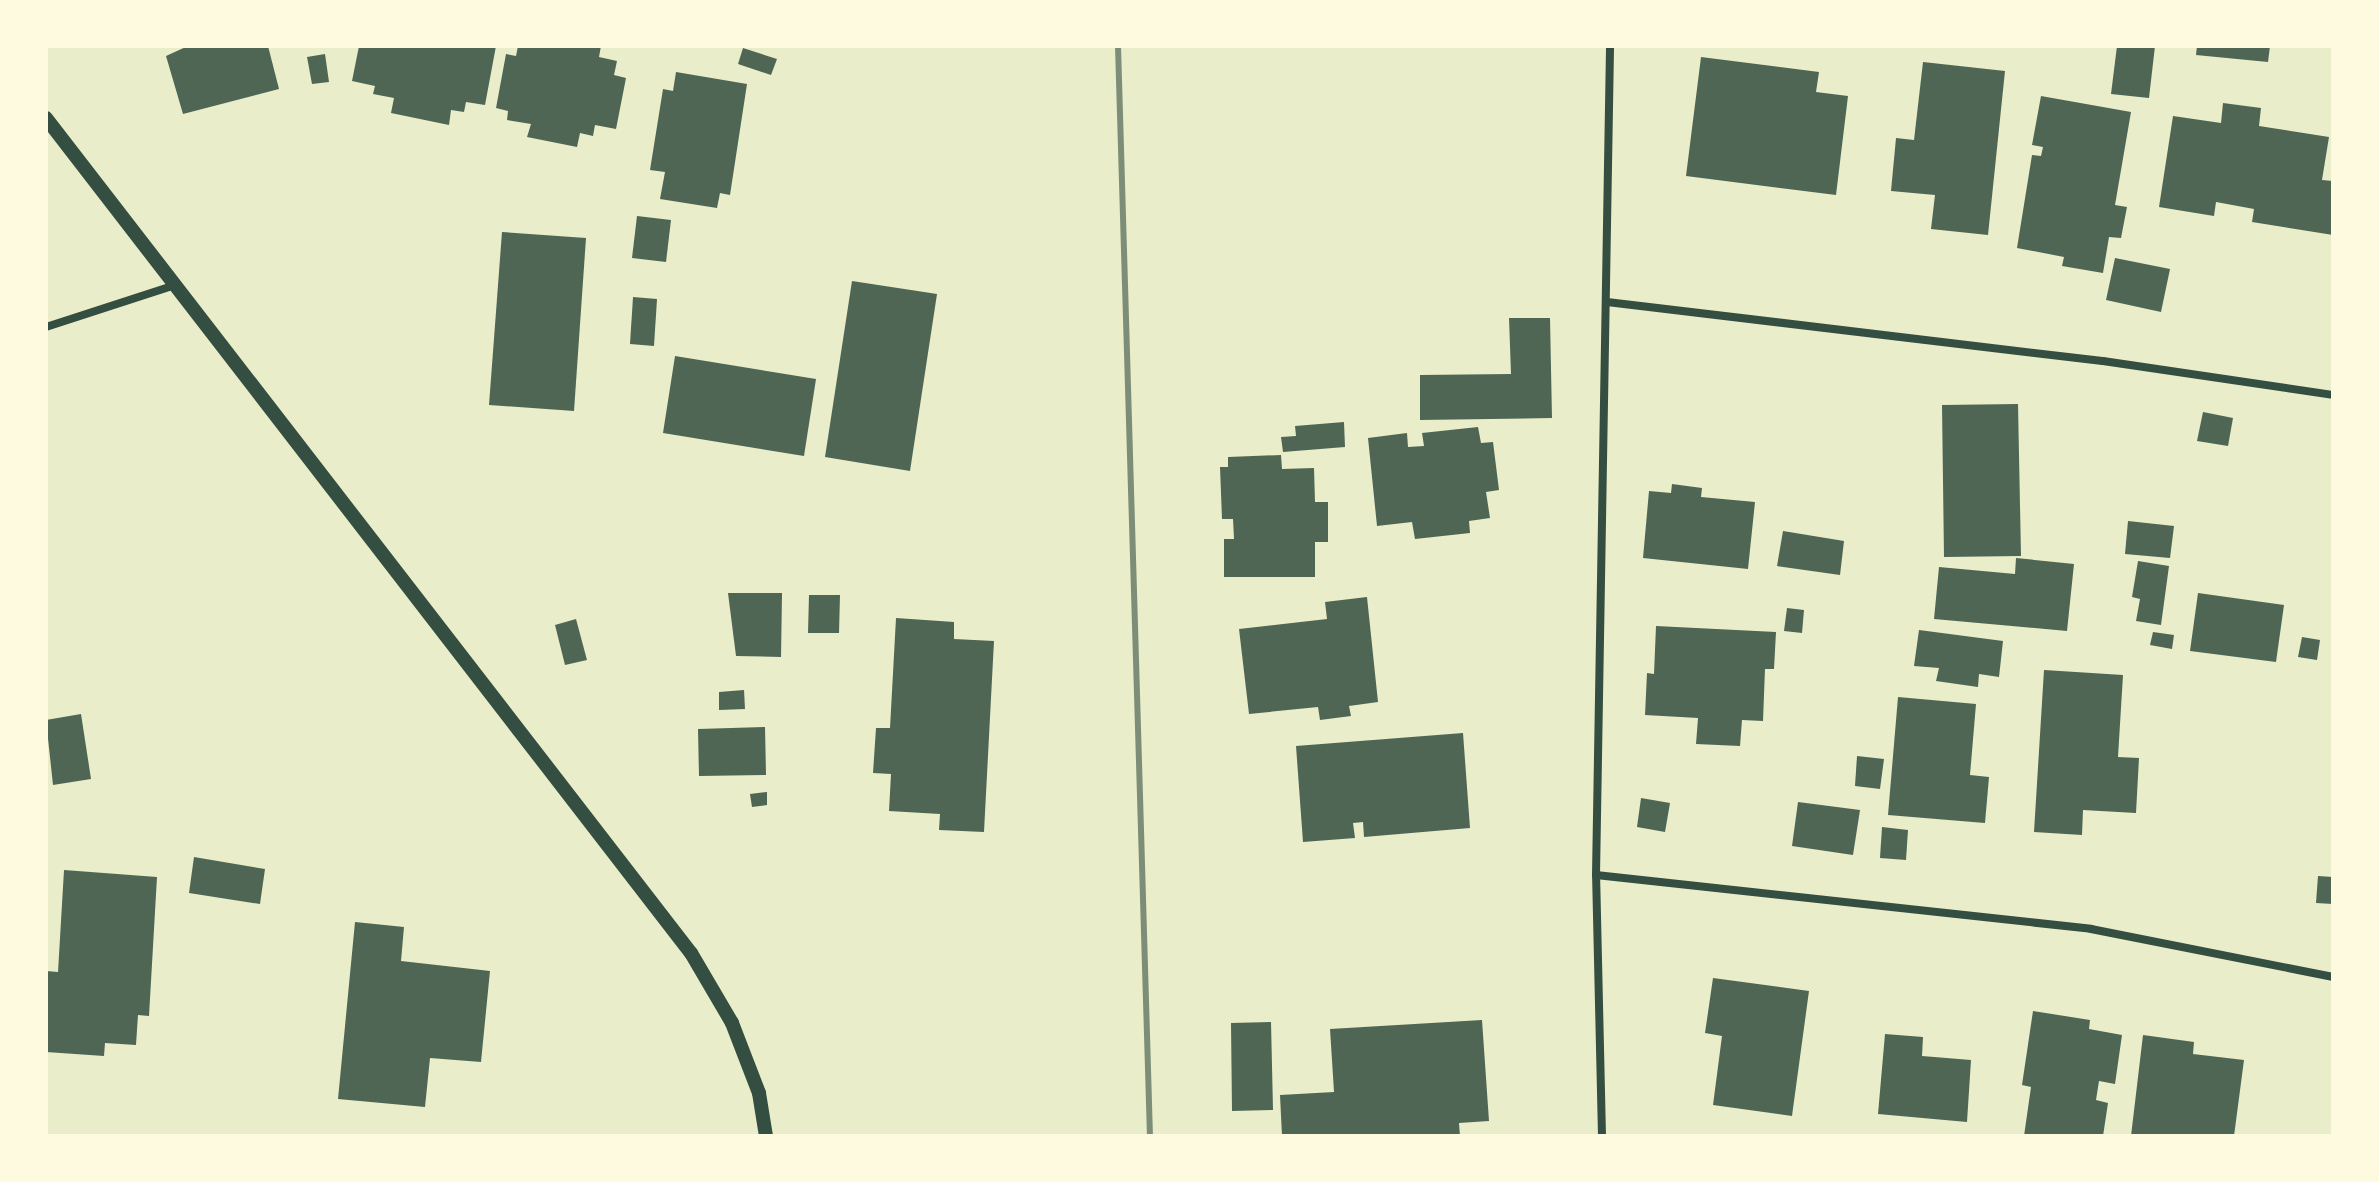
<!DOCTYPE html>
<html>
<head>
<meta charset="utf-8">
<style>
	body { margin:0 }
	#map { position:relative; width:2379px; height:1182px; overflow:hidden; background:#e9edc9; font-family:Roboto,sans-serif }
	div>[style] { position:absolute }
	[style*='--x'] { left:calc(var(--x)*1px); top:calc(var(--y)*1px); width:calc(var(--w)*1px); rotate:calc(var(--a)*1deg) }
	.building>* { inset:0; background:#4f6655 }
	.minor>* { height:8px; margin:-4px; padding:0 4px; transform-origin:4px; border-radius:4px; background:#344e41 }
	.tertiary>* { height:14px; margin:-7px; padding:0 7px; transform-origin:7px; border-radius:7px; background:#344e41 }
	.rail>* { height:6px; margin:-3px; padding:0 3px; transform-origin:3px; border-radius:3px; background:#7c8e77 }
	span { translate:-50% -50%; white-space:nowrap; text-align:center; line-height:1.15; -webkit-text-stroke:6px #fefae0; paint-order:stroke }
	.frame { position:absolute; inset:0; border:48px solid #fefae0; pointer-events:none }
</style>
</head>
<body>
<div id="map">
	<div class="building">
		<i style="clip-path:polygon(188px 46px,268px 46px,279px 89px,183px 114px,166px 56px)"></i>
		<i style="clip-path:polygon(359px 46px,496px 46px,485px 105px,466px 102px,464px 112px,451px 110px,449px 125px,391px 113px,394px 98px,373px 94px,375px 86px,352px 81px)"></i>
		<i style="clip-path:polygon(518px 46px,601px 46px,599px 57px,617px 61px,614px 75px,626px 78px,616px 129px,595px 125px,593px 136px,580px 133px,577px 147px,527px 137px,531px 124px,507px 120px,508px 111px,496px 108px,506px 54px,516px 56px)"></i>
		<i style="clip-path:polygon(2117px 46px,2155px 46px,2149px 98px,2111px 94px)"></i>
		<i style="clip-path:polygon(2197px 46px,2270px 46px,2268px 62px,2196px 55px)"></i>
		<i style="clip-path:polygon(743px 48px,777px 59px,771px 75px,738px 64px)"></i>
		<i style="clip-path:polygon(325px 54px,329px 82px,312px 84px,307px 57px)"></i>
		<i style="clip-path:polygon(1701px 57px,1819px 72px,1816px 92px,1848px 96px,1836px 195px,1686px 176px)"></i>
		<i style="clip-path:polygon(1923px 62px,2005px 71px,1988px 235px,1931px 229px,1935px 195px,1891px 191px,1896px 138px,1914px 140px)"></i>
		<i style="clip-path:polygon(676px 72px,747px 84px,730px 195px,720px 193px,717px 208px,660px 199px,665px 172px,650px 170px,663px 89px,673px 91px)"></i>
		<i style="clip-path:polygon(2041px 96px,2131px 112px,2115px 205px,2127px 207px,2121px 238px,2109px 237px,2103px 273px,2062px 266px,2064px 257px,2017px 248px,2032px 155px,2041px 156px,2043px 147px,2032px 145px)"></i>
		<i style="clip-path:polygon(2223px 103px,2261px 108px,2259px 126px,2329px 137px,2322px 180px,2333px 181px,2333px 235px,2252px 222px,2254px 209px,2216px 202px,2214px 216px,2159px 207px,2173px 116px,2221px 123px)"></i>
		<i style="clip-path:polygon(637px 216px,671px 220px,666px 262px,632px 258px)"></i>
		<i style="clip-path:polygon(502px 232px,586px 238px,574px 411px,489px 405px)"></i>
		<i style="clip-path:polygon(2115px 258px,2170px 269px,2161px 312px,2106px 300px)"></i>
		<i style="clip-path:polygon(852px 281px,937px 294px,910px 471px,825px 457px)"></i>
		<i style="clip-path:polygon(633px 297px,657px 299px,654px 346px,630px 344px)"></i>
		<i style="clip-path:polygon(1509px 318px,1550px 318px,1552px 418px,1420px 420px,1420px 375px,1511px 374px)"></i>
		<i style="clip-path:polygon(675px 356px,816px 379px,804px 456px,663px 433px)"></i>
		<i style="clip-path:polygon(2018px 404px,2021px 556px,1944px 557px,1942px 405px)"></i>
		<i style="clip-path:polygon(2203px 412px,2233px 418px,2228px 446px,2197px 441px)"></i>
		<i style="clip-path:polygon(1344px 422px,1345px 447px,1283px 452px,1281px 437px,1296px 436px,1295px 426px)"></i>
		<i style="clip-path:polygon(1478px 427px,1481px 443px,1493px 442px,1499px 490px,1486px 492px,1490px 518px,1469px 521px,1470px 533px,1415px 539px,1412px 522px,1377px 526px,1368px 438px,1407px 433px,1408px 447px,1424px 446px,1422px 433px)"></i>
		<i style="clip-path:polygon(1281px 455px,1282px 469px,1314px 468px,1315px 502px,1328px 502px,1328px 542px,1315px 542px,1315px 577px,1224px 577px,1224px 539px,1234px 539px,1233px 519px,1222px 519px,1220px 467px,1228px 467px,1228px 457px)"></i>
		<i style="clip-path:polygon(1672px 484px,1702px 488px,1701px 497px,1755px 502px,1748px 569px,1643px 558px,1649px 491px,1671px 493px)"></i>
		<i style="clip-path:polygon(2128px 521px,2174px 526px,2170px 558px,2125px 554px)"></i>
		<i style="clip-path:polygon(1783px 531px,1844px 541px,1840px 575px,1777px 566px)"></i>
		<i style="clip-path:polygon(2016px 558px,2074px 564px,2067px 631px,1934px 619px,1939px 567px,2015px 574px)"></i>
		<i style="clip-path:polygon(2138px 561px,2169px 566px,2161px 625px,2136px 621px,2140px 599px,2132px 597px)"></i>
		<i style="clip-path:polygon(728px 593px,782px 593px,781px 657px,736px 656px)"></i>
		<i style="clip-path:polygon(2198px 593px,2284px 605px,2276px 662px,2190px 651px)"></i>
		<i style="clip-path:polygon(809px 595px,840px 595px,839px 633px,808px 633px)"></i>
		<i style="clip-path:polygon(1367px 597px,1378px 702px,1349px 706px,1351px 716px,1320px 720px,1318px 707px,1249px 714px,1239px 629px,1327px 619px,1325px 602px)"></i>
		<i style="clip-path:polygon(1787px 608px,1804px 610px,1802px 633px,1784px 631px)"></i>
		<i style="clip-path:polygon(896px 618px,954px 622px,954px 639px,994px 641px,984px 832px,939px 830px,940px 814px,889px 811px,891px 774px,873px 773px,876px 728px,890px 728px)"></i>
		<i style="clip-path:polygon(576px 619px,587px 660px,565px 665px,555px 625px)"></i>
		<i style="clip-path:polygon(1656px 626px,1776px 632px,1774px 669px,1765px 669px,1763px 721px,1742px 720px,1740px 746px,1696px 744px,1698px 718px,1645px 715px,1647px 673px,1654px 674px)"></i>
		<i style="clip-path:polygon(1919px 630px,2003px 641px,1999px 677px,1979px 674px,1978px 687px,1936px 681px,1939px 668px,1914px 666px)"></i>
		<i style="clip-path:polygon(2153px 632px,2174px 635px,2172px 649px,2150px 645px)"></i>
		<i style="clip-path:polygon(2302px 637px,2320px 640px,2317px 660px,2298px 657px)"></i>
		<i style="clip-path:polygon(2044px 670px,2123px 675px,2118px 757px,2139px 758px,2136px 813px,2083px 810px,2082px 835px,2034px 832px)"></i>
		<i style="clip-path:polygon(744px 690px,745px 709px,719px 710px,719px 692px)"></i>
		<i style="clip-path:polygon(1898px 697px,1976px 704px,1970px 775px,1989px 777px,1985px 823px,1888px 815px)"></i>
		<i style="clip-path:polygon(81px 714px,91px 779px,53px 785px,46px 720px)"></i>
		<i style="clip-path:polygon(765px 727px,766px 775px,699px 776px,698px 729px)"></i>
		<i style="clip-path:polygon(1463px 733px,1470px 828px,1364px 837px,1363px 822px,1353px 823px,1355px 838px,1303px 842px,1296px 746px)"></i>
		<i style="clip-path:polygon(1857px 756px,1884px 759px,1880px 789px,1855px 786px)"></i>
		<i style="clip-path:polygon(767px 792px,767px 805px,752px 807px,750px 794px)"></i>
		<i style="clip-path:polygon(1641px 798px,1670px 803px,1665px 832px,1637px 827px)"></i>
		<i style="clip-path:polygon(1798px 802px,1860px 810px,1853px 855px,1792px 846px)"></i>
		<i style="clip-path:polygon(1882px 827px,1908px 830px,1906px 860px,1880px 858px)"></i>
		<i style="clip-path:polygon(194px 857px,265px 869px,260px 904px,189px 893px)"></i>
		<i style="clip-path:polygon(64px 870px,157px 877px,149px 1016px,138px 1015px,136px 1045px,105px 1043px,104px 1056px,46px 1052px,46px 971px,58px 972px)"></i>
		<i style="clip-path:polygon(2318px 876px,2333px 877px,2333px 904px,2316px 903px)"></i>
		<i style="clip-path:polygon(355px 922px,404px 927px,401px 961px,490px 971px,481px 1062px,430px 1058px,425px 1107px,338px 1099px)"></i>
		<i style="clip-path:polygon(1713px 978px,1809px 991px,1792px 1116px,1713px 1105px,1722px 1036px,1705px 1033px)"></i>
		<i style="clip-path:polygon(2033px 1011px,2090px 1020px,2089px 1029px,2122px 1035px,2115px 1084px,2099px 1081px,2096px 1100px,2108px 1103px,2103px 1136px,2024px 1136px,2031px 1087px,2022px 1085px)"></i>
		<i style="clip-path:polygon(1482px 1020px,1489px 1121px,1459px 1123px,1460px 1136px,1282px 1136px,1280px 1095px,1334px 1092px,1330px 1029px)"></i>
		<i style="clip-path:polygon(1271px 1022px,1273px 1110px,1232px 1111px,1231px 1023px)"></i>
		<i style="clip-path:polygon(1885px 1034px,1923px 1037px,1922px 1056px,1971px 1060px,1967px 1122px,1878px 1114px)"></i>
		<i style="clip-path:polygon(2143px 1035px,2194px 1042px,2193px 1054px,2244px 1060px,2234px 1136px,2131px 1136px)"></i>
	</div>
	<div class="minor">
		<i style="--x:1607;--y:302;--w:499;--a:6.8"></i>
		<i style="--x:2103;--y:361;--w:232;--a:8.4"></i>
		<i style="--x:46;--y:327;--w:136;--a:-18"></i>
		<i style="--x:1596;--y:875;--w:498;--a:6.2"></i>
		<i style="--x:2091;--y:929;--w:247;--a:11.2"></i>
		<i style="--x:1602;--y:1136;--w:261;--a:-91.3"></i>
		<i style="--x:1596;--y:875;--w:829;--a:-89.03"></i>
	</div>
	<div class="tertiary">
		<i style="--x:46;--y:118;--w:1055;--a:52.32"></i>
		<i style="--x:691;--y:953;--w:81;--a:59.6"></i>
		<i style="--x:732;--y:1023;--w:75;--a:68.9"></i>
		<i style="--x:759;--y:1093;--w:44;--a:80.8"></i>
	</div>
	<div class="rail">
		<i style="--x:1118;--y:46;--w:1090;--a:88.32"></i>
	</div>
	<div class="frame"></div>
</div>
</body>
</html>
